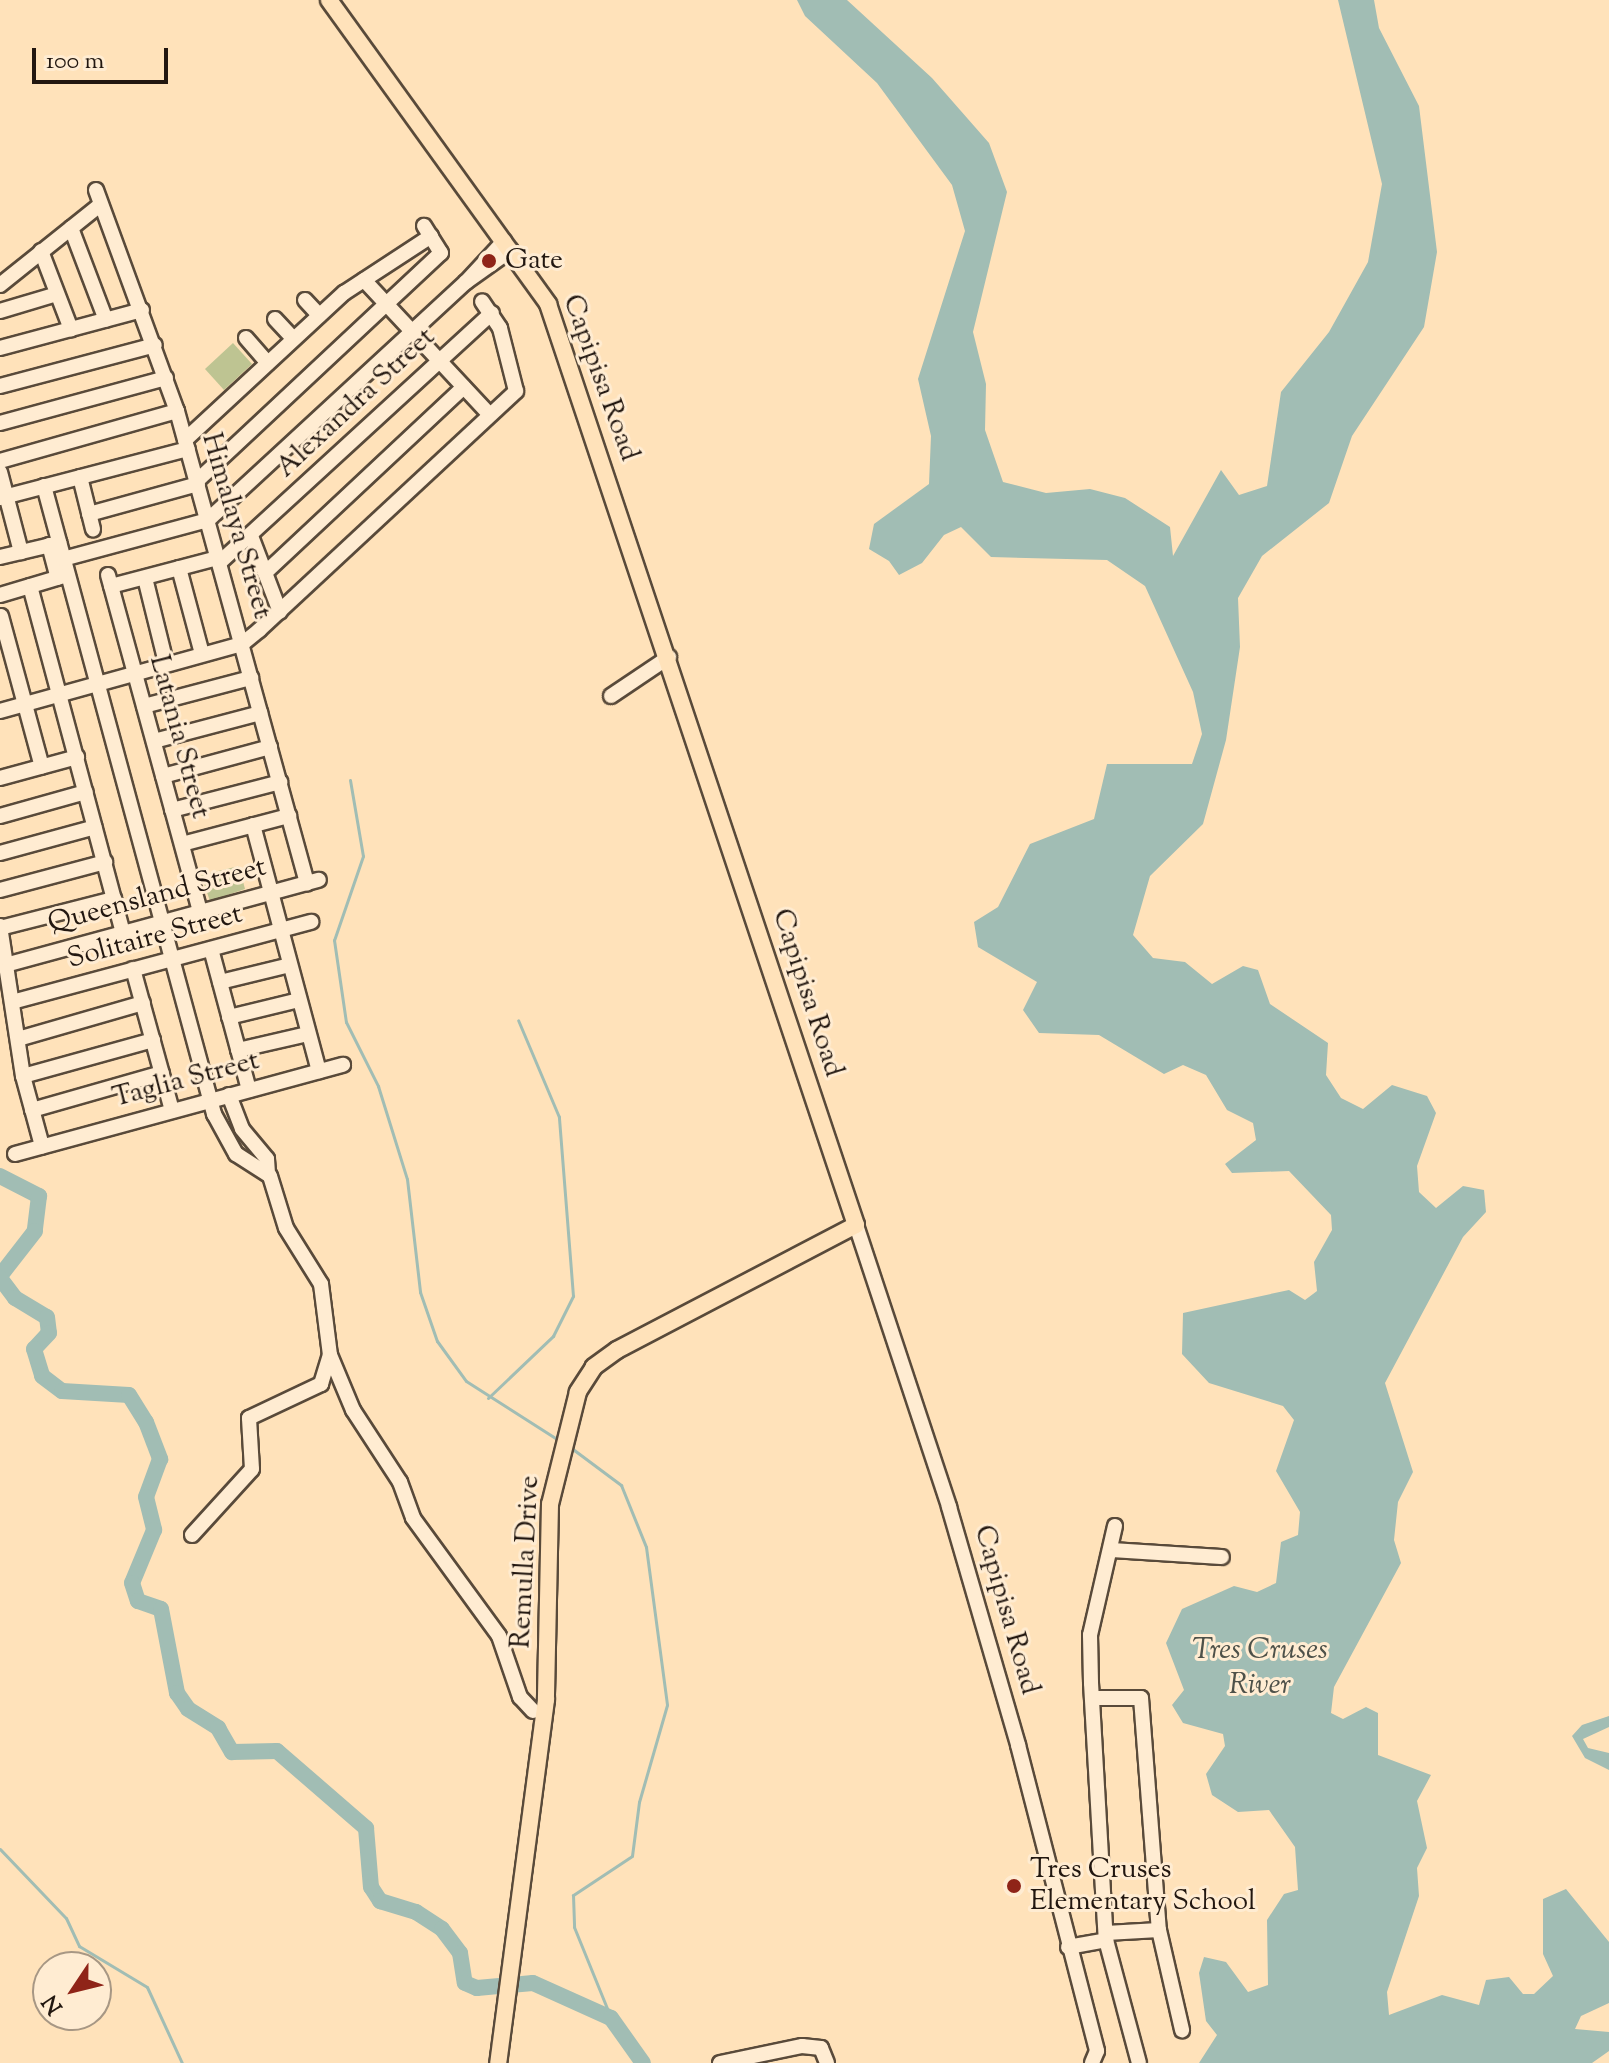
<!DOCTYPE html>
<html>
<head>
<meta charset="utf-8">
<style>
	body { margin:0 }
	#map { position:relative; width:1609px; height:2063px; overflow:hidden; background:#ffe2ba; font-family:"Sorts Mill Goudy",serif }
	div>[style] { position:absolute }
	[style*='--x'] { left:calc(var(--x)*1px); top:calc(var(--y)*1px); width:calc(var(--w)*1px); rotate:calc(var(--a)*1deg) }
	.green>* { inset:0; background:#bec492 }
	.water>* { inset:0; background:#a1bdb4 }
	.stream>* { height:3px; margin:-1.5px; padding:0 1.5px; transform-origin:1.5px; border-radius:1.5px; background:#a1bdb4 }
	.river>* { height:16px; margin:-8px; padding:0 8px; transform-origin:8px; border-radius:8px; background:#a1bdb4 }
	.roads { filter:drop-shadow(2px 0 #594a3a) drop-shadow(-2px 0 #594a3a) drop-shadow(0 2px #594a3a) drop-shadow(0 -2px #594a3a) }
	.minor>* { height:14px; margin:-7px; padding:0 7px; transform-origin:7px; border-radius:7px; background:#ffecd2 }
	.major>* { height:16px; margin:-8px; padding:0 8px; transform-origin:8px; border-radius:8px; background:#ffe2ba }
	.dots>* { width:22px; height:22px; translate:-50% -50%; box-sizing:border-box; border:4px solid #ffecd2; border-radius:50% }
	span { translate:-50% -50%; white-space:nowrap; text-align:center; line-height:1.15; -webkit-text-stroke:6px #ffecd2; paint-order:stroke }
	.poi-label { font-size:28px; color:#221710 }
	.left { translate:0 -50%; text-align:left }
	.street-label { font-size:28px; color:#221710 }
	.water-label { font-size:30px; color:#4e5149; font-style:italic }
	.north { position:absolute; left:32px; top:1951px; width:80px; height:80px; box-sizing:border-box; background:#ffecd2; border:2px solid #a79784; border-radius:50%; rotate:235deg; font-size:22px; font-weight:700; line-height:32px; text-align:center; color:#221710 }
	.north::after { content:''; display:block; margin:auto; width:28px; height:36px; background:#8f2418; clip-path:polygon(50% 0,100% 100%,50% 72%,0 100%) }
	.scale { position:absolute; left:32px; top:48px; width:136px; height:36px; box-sizing:border-box; border:4px solid #221710; border-top:0; padding-left:10px; font-size:24px; line-height:28px; white-space:nowrap; color:#221710; -webkit-text-stroke:6px #ffecd2; paint-order:stroke }
</style>
</head>
<body>
<div id="map">
	<div class="green">
		<i style="clip-path:polygon(233px 343px,252px 364px,224px 390px,205px 369px)"></i>
		<i style="clip-path:polygon(239px 866px,245px 889px,210px 901px,201px 875px)"></i>
	</div>
	<div class="water">
		<i style="clip-path:polygon(797px 0,847px 0,932px 78px,989px 143px,1007px 192px,973px 332px,986px 384px,985px 430px,1003px 482px,1046px 493px,1090px 489px,1125px 498px,1170px 527px,1173px 556px,1221px 470px,1239px 495px,1267px 486px,1281px 392px,1329px 332px,1368px 262px,1382px 184px,1338px 0,1374px 0,1379px 28px,1419px 106px,1437px 252px,1424px 327px,1352px 436px,1329px 503px,1262px 556px,1238px 598px,1240px 647px,1226px 740px,1203px 824px,1150px 876px,1133px 935px,1153px 958px,1185px 962px,1212px 984px,1243px 966px,1258px 970px,1270px 1004px,1328px 1043px,1326px 1075px,1341px 1098px,1363px 1109px,1392px 1085px,1427px 1096px,1436px 1113px,1417px 1166px,1419px 1192px,1436px 1208px,1463px 1186px,1484px 1190px,1486px 1212px,1463px 1237px,1385px 1383px,1413px 1472px,1398px 1502px,1394px 1540px,1401px 1563px,1334px 1687px,1331px 1713px,1343px 1719px,1366px 1707px,1378px 1713px,1378px 1755px,1431px 1775px,1417px 1801px,1427px 1848px,1417px 1868px,1419px 1896px,1387px 1992px,1389px 2015px,1442px 1995px,1479px 2005px,1486px 1980px,1509px 1977px,1523px 1994px,1534px 1994px,1553px 1976px,1543px 1954px,1543px 1899px,1566px 1889px,1609px 1942px,1609px 2003px,1581px 2016px,1575px 2029px,1609px 2032px,1609px 2051px,1592px 2063px,1199px 2063px,1217px 2035px,1206px 2021px,1199px 1973px,1204px 1957px,1226px 1962px,1248px 1992px,1268px 1985px,1267px 1920px,1284px 1894px,1298px 1890px,1295px 1847px,1269px 1810px,1238px 1812px,1212px 1795px,1206px 1774px,1225px 1746px,1223px 1734px,1183px 1723px,1172px 1705px,1184px 1690px,1166px 1643px,1182px 1609px,1234px 1586px,1257px 1592px,1276px 1583px,1281px 1542px,1298px 1535px,1300px 1512px,1276px 1471px,1294px 1420px,1283px 1406px,1209px 1383px,1182px 1354px,1183px 1313px,1289px 1290px,1305px 1300px,1317px 1291px,1314px 1262px,1332px 1230px,1331px 1215px,1289px 1171px,1232px 1173px,1225px 1164px,1256px 1140px,1253px 1123px,1227px 1110px,1206px 1075px,1183px 1065px,1164px 1074px,1099px 1035px,1039px 1033px,1023px 1010px,1037px 982px,978px 947px,974px 922px,998px 907px,1030px 844px,1094px 819px,1107px 764px,1192px 764px,1202px 734px,1193px 692px,1145px 586px,1107px 560px,991px 557px,961px 527px,944px 535px,922px 563px,899px 575px,889px 561px,869px 549px,874px 524px,929px 484px,931px 436px,918px 379px,965px 231px,952px 185px,877px 83px,805px 16px)"></i>
		<i style="clip-path:polygon(1609px 1716px,1609px 1727px,1583px 1739px,1588px 1748px,1609px 1753px,1609px 1770px,1585px 1758px,1572px 1736px,1582px 1725px)"></i>
	</div>
	<div class="stream">
		<i style="--x:350;--y:780;--w:77;--a:80.3"></i>
		<i style="--x:363;--y:856;--w:89;--a:109"></i>
		<i style="--x:334;--y:940;--w:83;--a:81.7"></i>
		<i style="--x:346;--y:1022;--w:72;--a:63.4"></i>
		<i style="--x:378;--y:1086;--w:97;--a:72.7"></i>
		<i style="--x:407;--y:1179;--w:114;--a:83.4"></i>
		<i style="--x:420;--y:1292;--w:52;--a:70.9"></i>
		<i style="--x:437;--y:1341;--w:49;--a:54.1"></i>
		<i style="--x:466;--y:1381;--w:112;--a:32.6"></i>
		<i style="--x:488;--y:1398;--w:90;--a:-43.6"></i>
		<i style="--x:553;--y:1336;--w:45;--a:-63.4"></i>
		<i style="--x:573;--y:1296;--w:180;--a:-94.5"></i>
		<i style="--x:559;--y:1117;--w:105;--a:-112.9"></i>
		<i style="--x:570;--y:1447;--w:64;--a:36.7"></i>
		<i style="--x:621;--y:1485;--w:67;--a:68"></i>
		<i style="--x:646;--y:1547;--w:159;--a:82.4"></i>
		<i style="--x:667;--y:1705;--w:101;--a:106.1"></i>
		<i style="--x:639;--y:1802;--w:54;--a:97.4"></i>
		<i style="--x:632;--y:1856;--w:71;--a:146.5"></i>
		<i style="--x:573;--y:1895;--w:32;--a:88"></i>
		<i style="--x:574;--y:1927;--w:98;--a:67.9"></i>
		<i style="--x:0;--y:1849;--w:95;--a:46.3"></i>
		<i style="--x:66;--y:1918;--w:31;--a:65"></i>
		<i style="--x:79;--y:1946;--w:79;--a:31.1"></i>
		<i style="--x:147;--y:1987;--w:84;--a:65.3"></i>
	</div>
	<div class="river">
		<i style="--x:0;--y:1176;--w:44;--a:27.1"></i>
		<i style="--x:39;--y:1196;--w:35;--a:97"></i>
		<i style="--x:35;--y:1231;--w:57;--a:127.9"></i>
		<i style="--x:0;--y:1278;--w:25;--a:53"></i>
		<i style="--x:15;--y:1298;--w:37;--a:31"></i>
		<i style="--x:47;--y:1317;--w:16;--a:83"></i>
		<i style="--x:49;--y:1333;--w:22;--a:133"></i>
		<i style="--x:34;--y:1349;--w:28;--a:73"></i>
		<i style="--x:42;--y:1376;--w:25;--a:37"></i>
		<i style="--x:62;--y:1391;--w:67;--a:3.4"></i>
		<i style="--x:129;--y:1395;--w:32;--a:58"></i>
		<i style="--x:146;--y:1422;--w:40;--a:69"></i>
		<i style="--x:160;--y:1459;--w:40;--a:110.2"></i>
		<i style="--x:146;--y:1497;--w:34;--a:76"></i>
		<i style="--x:154;--y:1530;--w:57;--a:112.5"></i>
		<i style="--x:132;--y:1583;--w:19;--a:72"></i>
		<i style="--x:138;--y:1601;--w:24;--a:19"></i>
		<i style="--x:161;--y:1609;--w:86;--a:79.2"></i>
		<i style="--x:177;--y:1693;--w:19;--a:55"></i>
		<i style="--x:188;--y:1709;--w:36;--a:32"></i>
		<i style="--x:218;--y:1728;--w:28;--a:60"></i>
		<i style="--x:232;--y:1752;--w:45;--a:-1.3"></i>
		<i style="--x:277;--y:1751;--w:118;--a:40.9"></i>
		<i style="--x:366;--y:1828;--w:59;--a:85.2"></i>
		<i style="--x:371;--y:1887;--w:17;--a:57"></i>
		<i style="--x:380;--y:1901;--w:38;--a:17"></i>
		<i style="--x:416;--y:1912;--w:31;--a:33"></i>
		<i style="--x:442;--y:1929;--w:30;--a:53"></i>
		<i style="--x:460;--y:1953;--w:30;--a:81"></i>
		<i style="--x:465;--y:1983;--w:13;--a:23"></i>
		<i style="--x:477;--y:1988;--w:56;--a:-5.1"></i>
		<i style="--x:533;--y:1983;--w:85;--a:24.2"></i>
		<i style="--x:611;--y:2018;--w:55;--a:54.6"></i>
	</div>
	<div class="roads">
		<div class="minor">
			<i style="--x:96;--y:190;--w:235;--a:69.9"></i>
			<i style="--x:177;--y:411;--w:490;--a:74.6"></i>
			<i style="--x:71;--y:228;--w:98;--a:69.2"></i>
			<i style="--x:41;--y:251;--w:84;--a:69"></i>
			<i style="--x:364;--y:280;--w:183;--a:47"></i>
			<i style="--x:466;--y:282;--w:56;--a:-47.2"></i>
			<i style="--x:0;--y:285;--w:129;--a:-38.7"></i>
			<i style="--x:305;--y:300;--w:21;--a:47"></i>
			<i style="--x:0;--y:311;--w:59;--a:-16.6"></i>
			<i style="--x:275;--y:319;--w:26;--a:47"></i>
			<i style="--x:246;--y:338;--w:33;--a:49"></i>
			<i style="--x:0;--y:348;--w:147;--a:-15"></i>
			<i style="--x:0;--y:386;--w:160;--a:-14.8"></i>
			<i style="--x:0;--y:423;--w:172;--a:-15.2"></i>
			<i style="--x:185;--y:440;--w:217;--a:-42.8"></i>
			<i style="--x:344;--y:293;--w:104;--a:-33.2"></i>
			<i style="--x:0;--y:461;--w:184;--a:-15.8"></i>
			<i style="--x:0;--y:472;--w:83;--a:75.3"></i>
			<i style="--x:80;--y:477;--w:54;--a:76"></i>
			<i style="--x:197;--y:481;--w:334;--a:-43.1"></i>
			<i style="--x:441;--y:253;--w:32;--a:-122"></i>
			<i style="--x:44;--y:486;--w:651;--a:74.85"></i>
			<i style="--x:214;--y:1114;--w:46;--a:61.2"></i>
			<i style="--x:236;--y:1154;--w:40;--a:32.9"></i>
			<i style="--x:270;--y:1176;--w:54;--a:72.9"></i>
			<i style="--x:286;--y:1228;--w:66;--a:58"></i>
			<i style="--x:321;--y:1284;--w:72;--a:82.8"></i>
			<i style="--x:330;--y:1355;--w:60;--a:67.3"></i>
			<i style="--x:353;--y:1410;--w:86;--a:56.9"></i>
			<i style="--x:400;--y:1482;--w:38;--a:70"></i>
			<i style="--x:413;--y:1518;--w:146;--a:53.9"></i>
			<i style="--x:499;--y:1636;--w:65;--a:71"></i>
			<i style="--x:520;--y:1697;--w:19;--a:47"></i>
			<i style="--x:0;--y:498;--w:194;--a:-14.6"></i>
			<i style="--x:89;--y:514;--w:113;--a:-15.4"></i>
			<i style="--x:251;--y:536;--w:81;--a:69.1"></i>
			<i style="--x:49;--y:545;--w:34;--a:75"></i>
			<i style="--x:0;--y:557;--w:61;--a:-13.3"></i>
			<i style="--x:63;--y:559;--w:150;--a:-15.1"></i>
			<i style="--x:208;--y:520;--w:351;--a:-42.7"></i>
			<i style="--x:466;--y:282;--w:55;--a:-35.4"></i>
			<i style="--x:219;--y:563;--w:370;--a:-42.5"></i>
			<i style="--x:179;--y:568;--w:89;--a:75"></i>
			<i style="--x:265;--y:573;--w:272;--a:-43.1"></i>
			<i style="--x:108;--y:575;--w:349;--a:74.7"></i>
			<i style="--x:145;--y:578;--w:88;--a:76.1"></i>
			<i style="--x:30;--y:586;--w:359;--a:75"></i>
			<i style="--x:111;--y:586;--w:111;--a:-14.7"></i>
			<i style="--x:0;--y:595;--w:70;--a:-16.6"></i>
			<i style="--x:1;--y:616;--w:156;--a:74.8"></i>
			<i style="--x:611;--y:696;--w:70;--a:-33.9"></i>
			<i style="--x:144;--y:706;--w:111;--a:-14.7"></i>
			<i style="--x:0;--y:711;--w:251;--a:-15.5"></i>
			<i style="--x:242;--y:644;--w:22;--a:-39"></i>
			<i style="--x:259;--y:630;--w:351;--a:-42.9"></i>
			<i style="--x:516;--y:391;--w:65;--a:-104.3"></i>
			<i style="--x:500;--y:328;--w:32;--a:-124"></i>
			<i style="--x:154;--y:741;--w:110;--a:-14.8"></i>
			<i style="--x:163;--y:776;--w:111;--a:-15.2"></i>
			<i style="--x:0;--y:778;--w:80;--a:-15.3"></i>
			<i style="--x:172;--y:810;--w:112;--a:-14.5"></i>
			<i style="--x:0;--y:816;--w:89;--a:-15.6"></i>
			<i style="--x:253;--y:825;--w:255;--a:75"></i>
			<i style="--x:182;--y:844;--w:111;--a:-14.7"></i>
			<i style="--x:0;--y:853;--w:98;--a:-15.3"></i>
			<i style="--x:0;--y:890;--w:109;--a:-14.9"></i>
			<i style="--x:0;--y:926;--w:152;--a:81.3"></i>
			<i style="--x:23;--y:1076;--w:73;--a:74.8"></i>
			<i style="--x:0;--y:928;--w:118;--a:-14.3"></i>
			<i style="--x:211;--y:949;--w:146;--a:74.9"></i>
			<i style="--x:9;--y:964;--w:321;--a:-15.2"></i>
			<i style="--x:133;--y:969;--w:147;--a:74.6"></i>
			<i style="--x:220;--y:982;--w:72;--a:-13.7"></i>
			<i style="--x:12;--y:1002;--w:310;--a:-15"></i>
			<i style="--x:229;--y:1017;--w:72;--a:-13.7"></i>
			<i style="--x:18;--y:1039;--w:130;--a:-16.1"></i>
			<i style="--x:238;--y:1050;--w:72;--a:-12.9"></i>
			<i style="--x:23;--y:1076;--w:135;--a:-15.5"></i>
			<i style="--x:229;--y:1095;--w:36;--a:69"></i>
			<i style="--x:242;--y:1129;--w:39;--a:50"></i>
			<i style="--x:267;--y:1159;--w:14;--a:86"></i>
			<i style="--x:32;--y:1110;--w:135;--a:-15.9"></i>
			<i style="--x:15;--y:1154;--w:340;--a:-15.2"></i>
			<i style="--x:856;--y:1225;--w:297;--a:71.7"></i>
			<i style="--x:949;--y:1507;--w:248;--a:73.8"></i>
			<i style="--x:1018;--y:1745;--w:316;--a:75.5"></i>
			<i style="--x:1097;--y:2051;--w:13;--a:113"></i>
			<i style="--x:1115;--y:1526;--w:112;--a:102.9"></i>
			<i style="--x:1090;--y:1635;--w:48;--a:88.8"></i>
			<i style="--x:1091;--y:1683;--w:257;--a:86.7"></i>
			<i style="--x:1106;--y:1940;--w:127;--a:75"></i>
			<i style="--x:192;--y:1535;--w:89;--a:-47.7"></i>
			<i style="--x:252;--y:1469;--w:51;--a:-93.4"></i>
			<i style="--x:249;--y:1418;--w:80;--a:-25.3"></i>
			<i style="--x:321;--y:1384;--w:30;--a:-73"></i>
			<i style="--x:1111;--y:1550;--w:111;--a:3.6"></i>
			<i style="--x:1092;--y:1698;--w:49;--a:0"></i>
			<i style="--x:1141;--y:1698;--w:233;--a:85.6"></i>
			<i style="--x:1159;--y:1930;--w:103;--a:77"></i>
			<i style="--x:1106;--y:1933;--w:53;--a:-3.2"></i>
			<i style="--x:1068;--y:1947;--w:39;--a:-10"></i>
			<i style="--x:720;--y:2063;--w:84;--a:-11.7"></i>
			<i style="--x:802;--y:2046;--w:19;--a:6"></i>
			<i style="--x:821;--y:2048;--w:16;--a:68"></i>
		</div>
		<div class="major">
			<i style="--x:329;--y:0;--w:375;--a:54.2"></i>
			<i style="--x:548;--y:304;--w:971;--a:71.51"></i>
			<i style="--x:856;--y:1225;--w:270;--a:152.4"></i>
			<i style="--x:617;--y:1350;--w:29;--a:144"></i>
			<i style="--x:594;--y:1367;--w:30;--a:123"></i>
			<i style="--x:578;--y:1392;--w:115;--a:104"></i>
			<i style="--x:550;--y:1504;--w:196;--a:91.2"></i>
			<i style="--x:546;--y:1700;--w:366;--a:97.5"></i>
		</div>
	</div>
	<div class="dots">
		<i style="left:489px;top:261px;background:#8f2418"></i>
		<i style="left:1014px;top:1886px;background:#8f2418"></i>
	</div>
	<div class="poi-label">
		<span class="left" style="left:505px;top:261px">Gate</span>
		<span class="left" style="left:1030px;top:1886px">Tres Cruses<br>Elementary School</span>
	</div>
	<div class="street-label">
		<span style="left:600px;top:378px;rotate:70deg">Capipisa Road</span>
		<span style="left:356px;top:403px;rotate:-43deg">Alexandra Street</span>
		<span style="left:236px;top:526px;rotate:74deg">Himalaya Street</span>
		<span style="left:179px;top:737px;rotate:75deg">Latania Street</span>
		<span style="left:157px;top:896px;rotate:-15deg">Queensland Street</span>
		<span style="left:155px;top:937px;rotate:-15deg">Solitaire Street</span>
		<span style="left:807px;top:993px;rotate:72deg">Capipisa Road</span>
		<span style="left:186px;top:1080px;rotate:-15deg">Taglia Street</span>
		<span style="left:526px;top:1562px;rotate:-87deg">Remulla Drive</span>
		<span style="left:1006px;top:1610px;rotate:74deg">Capipisa Road</span>
	</div>
	<div class="water-label">
		<span style="left:1260px;top:1668px">Tres Cruses<br>River</span>
	</div>
	<div class="north">N</div>
	<div class="scale">100 m</div>
</div>
</body>
</html>
